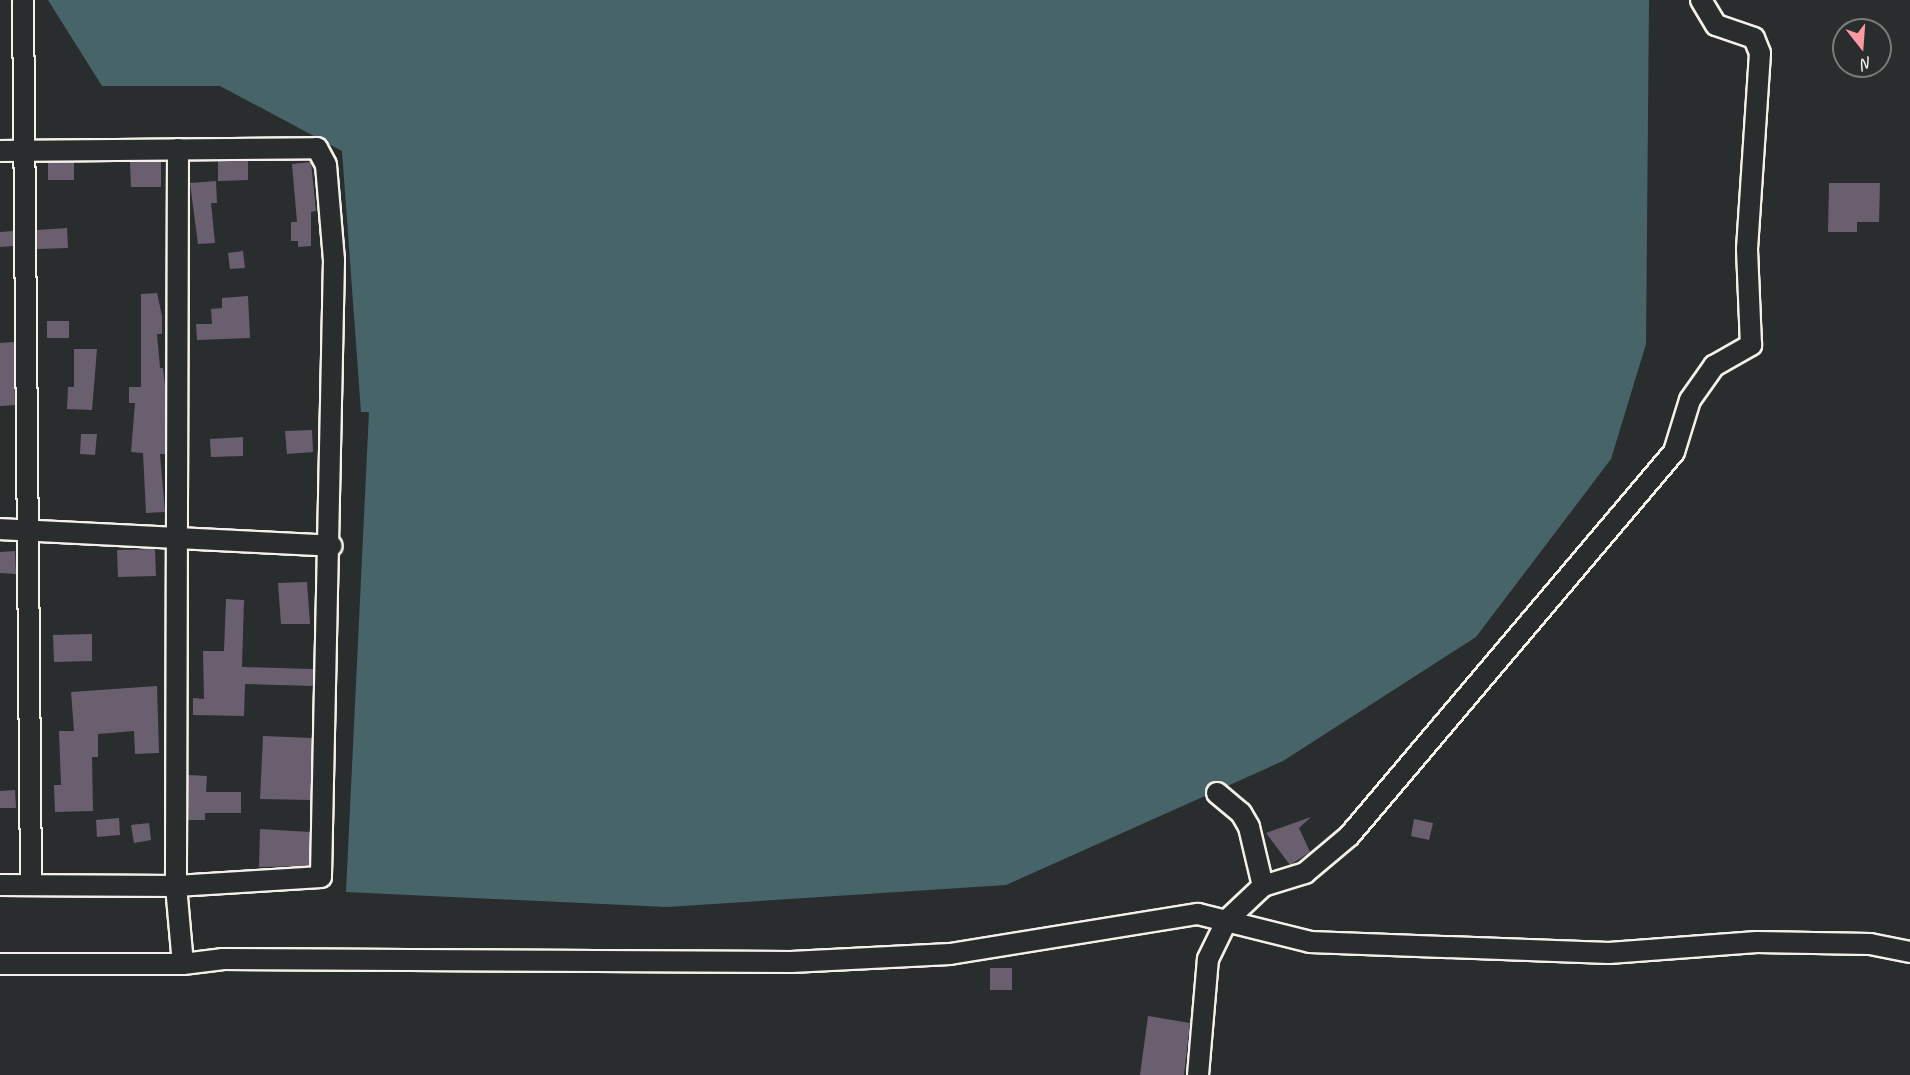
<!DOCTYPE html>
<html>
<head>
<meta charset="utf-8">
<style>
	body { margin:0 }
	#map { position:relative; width:1910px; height:1075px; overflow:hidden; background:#2a2d2e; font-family:Caveat,sans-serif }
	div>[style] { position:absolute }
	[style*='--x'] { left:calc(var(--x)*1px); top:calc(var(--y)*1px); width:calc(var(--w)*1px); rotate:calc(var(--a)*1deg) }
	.water>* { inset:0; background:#476569 }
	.building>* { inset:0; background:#6a5f6f }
	.roads { filter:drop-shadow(2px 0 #f4f1e8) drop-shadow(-2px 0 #f4f1e8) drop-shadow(0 2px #f4f1e8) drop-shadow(0 -2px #f4f1e8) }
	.minor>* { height:20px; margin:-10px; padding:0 10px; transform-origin:10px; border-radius:10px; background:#2a2d2e }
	span { translate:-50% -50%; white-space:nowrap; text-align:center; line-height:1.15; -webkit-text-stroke:6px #2a2d2e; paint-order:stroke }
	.north { position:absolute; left:1832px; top:18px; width:60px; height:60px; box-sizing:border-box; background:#2a2d2e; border:2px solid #7b7b78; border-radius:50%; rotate:163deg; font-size:16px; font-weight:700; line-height:24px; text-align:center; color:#f4f1e8 }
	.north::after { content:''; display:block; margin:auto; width:21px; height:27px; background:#ff9aa2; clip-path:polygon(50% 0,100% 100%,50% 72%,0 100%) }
</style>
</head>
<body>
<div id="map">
	<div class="water">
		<i style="clip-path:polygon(48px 0,1649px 0,1646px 344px,1611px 459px,1476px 637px,1283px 761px,1006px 885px,667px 907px,346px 892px,369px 412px,361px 412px,342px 151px,220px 86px,102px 86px)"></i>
	</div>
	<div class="building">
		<i style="clip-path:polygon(161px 161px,161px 187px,131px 187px,130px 162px)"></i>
		<i style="clip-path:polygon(218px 161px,248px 161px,248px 180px,218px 181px)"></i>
		<i style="clip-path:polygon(74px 162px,74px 180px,48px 180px,48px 163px)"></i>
		<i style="clip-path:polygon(311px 162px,316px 211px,311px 212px,311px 246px,298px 247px,298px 241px,291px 241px,291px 222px,297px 222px,292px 164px)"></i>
		<i style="clip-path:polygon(216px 181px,217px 203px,211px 203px,215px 243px,198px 244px,190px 183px)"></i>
		<i style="clip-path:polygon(1829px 183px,1880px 183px,1879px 222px,1857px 222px,1857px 232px,1828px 232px)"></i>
		<i style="clip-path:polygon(67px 228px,68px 248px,37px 249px,37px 230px)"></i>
		<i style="clip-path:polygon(13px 231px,13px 246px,0 247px,0 232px)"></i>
		<i style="clip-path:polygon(243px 251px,245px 268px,230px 269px,228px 253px)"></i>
		<i style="clip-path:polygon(157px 293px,162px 316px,162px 334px,157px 334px,160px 368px,163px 368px,165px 385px,165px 454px,160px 454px,165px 512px,146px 513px,143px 453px,131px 452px,135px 403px,129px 403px,129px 387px,141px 387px,141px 294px)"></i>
		<i style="clip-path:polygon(248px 296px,250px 338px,197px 340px,196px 324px,212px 324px,211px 309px,222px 308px,222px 298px)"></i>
		<i style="clip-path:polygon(47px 321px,69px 321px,69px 338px,47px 338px)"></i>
		<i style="clip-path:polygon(14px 342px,15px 405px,0 406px,0 343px)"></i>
		<i style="clip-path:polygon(74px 349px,97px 349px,92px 410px,67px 409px,68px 387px,74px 387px)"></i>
		<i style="clip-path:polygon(312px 430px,313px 452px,287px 454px,285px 431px)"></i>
		<i style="clip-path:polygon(81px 434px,97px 434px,95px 455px,80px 454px)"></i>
		<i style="clip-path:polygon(243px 437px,243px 456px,211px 457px,210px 439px)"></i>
		<i style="clip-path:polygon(155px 549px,156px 576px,118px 577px,117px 550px)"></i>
		<i style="clip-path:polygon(15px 551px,16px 574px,0 573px,0 552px)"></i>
		<i style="clip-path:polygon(307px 582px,310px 624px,281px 624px,278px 583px)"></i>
		<i style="clip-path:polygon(226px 599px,244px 600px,242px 667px,313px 669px,313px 686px,245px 684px,244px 716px,193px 715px,193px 698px,204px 699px,203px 651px,224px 651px)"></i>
		<i style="clip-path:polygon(92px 634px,92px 661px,54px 662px,53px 635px)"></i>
		<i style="clip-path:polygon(157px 686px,159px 753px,135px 754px,134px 731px,98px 734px,98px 757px,92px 757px,93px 811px,55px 812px,54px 785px,61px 785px,59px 731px,74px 731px,71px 692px)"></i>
		<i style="clip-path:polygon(263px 736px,312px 738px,311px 800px,260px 799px)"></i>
		<i style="clip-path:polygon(188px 775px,207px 776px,206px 792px,241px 792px,241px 813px,205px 813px,205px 820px,188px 820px)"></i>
		<i style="clip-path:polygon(15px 790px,16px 808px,0 808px,0 791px)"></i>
		<i style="clip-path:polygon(1311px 817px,1299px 828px,1310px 852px,1290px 865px,1266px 833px)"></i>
		<i style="clip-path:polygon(119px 818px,120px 835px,97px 837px,96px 820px)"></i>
		<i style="clip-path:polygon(1414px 819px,1433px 823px,1429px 840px,1411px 836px)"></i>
		<i style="clip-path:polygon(149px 823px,151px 840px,134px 843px,131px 825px)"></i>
		<i style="clip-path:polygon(260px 829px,310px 832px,309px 866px,259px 867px)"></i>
		<i style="clip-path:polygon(990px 968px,1012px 968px,1012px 990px,990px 990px)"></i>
		<i style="clip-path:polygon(1148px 1016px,1190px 1023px,1184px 1075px,1140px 1075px)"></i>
	</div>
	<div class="roads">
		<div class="minor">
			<i style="--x:23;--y:1;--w:884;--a:89.48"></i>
			<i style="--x:178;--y:149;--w:737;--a:90.16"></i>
			<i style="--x:176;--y:886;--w:78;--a:84.9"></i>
			<i style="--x:0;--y:151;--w:317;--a:-0.5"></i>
			<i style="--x:317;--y:148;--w:19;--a:62"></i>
			<i style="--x:326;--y:165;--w:95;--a:85.2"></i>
			<i style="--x:334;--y:260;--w:617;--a:91.21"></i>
			<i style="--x:321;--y:877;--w:145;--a:176.4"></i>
			<i style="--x:176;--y:886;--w:176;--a:-179.7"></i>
			<i style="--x:0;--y:529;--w:332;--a:2.9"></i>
			<i style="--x:1217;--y:793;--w:31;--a:40"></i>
			<i style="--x:1241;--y:813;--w:16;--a:60"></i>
			<i style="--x:1249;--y:827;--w:61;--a:76.7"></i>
			<i style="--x:0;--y:964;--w:183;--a:0"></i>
			<i style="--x:183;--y:964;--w:39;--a:-7"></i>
			<i style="--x:222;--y:959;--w:569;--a:0.3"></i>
			<i style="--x:791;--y:962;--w:159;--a:-2.9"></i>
			<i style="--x:950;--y:954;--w:251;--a:-9.2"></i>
			<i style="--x:1198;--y:914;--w:115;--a:14"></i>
			<i style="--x:1310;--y:942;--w:299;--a:2.1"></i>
			<i style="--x:1609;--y:953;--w:148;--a:-4.3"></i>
			<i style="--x:1757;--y:942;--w:113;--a:1"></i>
			<i style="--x:1870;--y:944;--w:41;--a:11.3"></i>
			<i style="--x:1198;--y:1075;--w:116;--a:-85.1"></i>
			<i style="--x:1208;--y:959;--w:43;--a:-64"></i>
			<i style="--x:1227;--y:920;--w:50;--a:-43.4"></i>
			<i style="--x:1263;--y:886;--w:44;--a:-17.2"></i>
			<i style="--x:1305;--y:873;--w:57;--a:-40.1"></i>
			<i style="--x:1349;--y:836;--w:503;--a:-49.76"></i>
			<i style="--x:1674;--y:452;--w:54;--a:-72.9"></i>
			<i style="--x:1690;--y:400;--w:42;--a:-54.8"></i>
			<i style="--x:1714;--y:366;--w:43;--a:-29.6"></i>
			<i style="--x:1751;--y:345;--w:96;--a:-92.4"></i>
			<i style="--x:1747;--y:249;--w:196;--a:-86.2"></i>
			<i style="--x:1760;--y:53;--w:16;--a:-112"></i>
			<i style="--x:1754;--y:38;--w:40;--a:-161.1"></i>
			<i style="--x:1716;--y:25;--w:29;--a:-121"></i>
		</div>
	</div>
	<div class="north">N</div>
</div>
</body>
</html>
